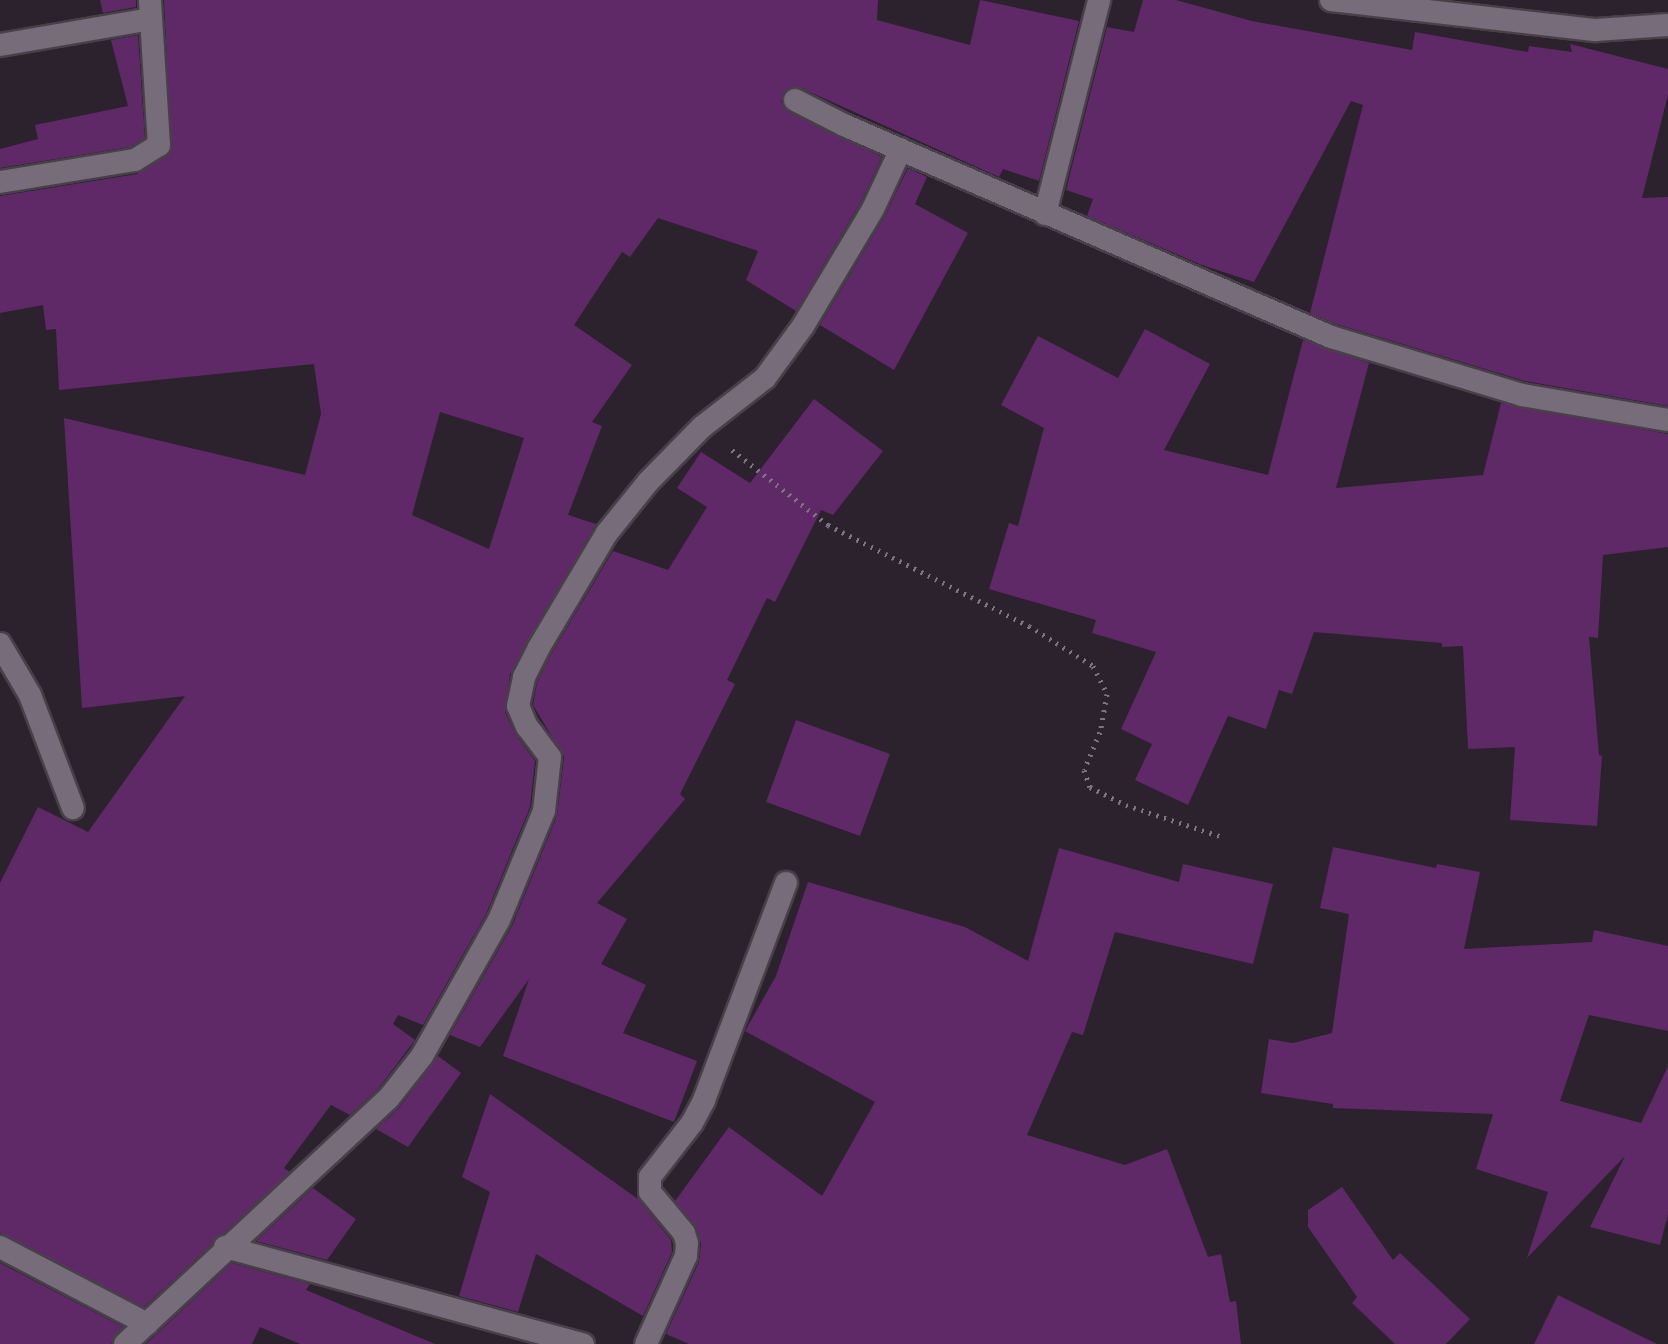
<!DOCTYPE html>
<html>
<head>
<meta charset="utf-8">
<style>
	body { margin:0 }
	#map { position:relative; width:1668px; height:1344px; overflow:hidden; background:#2b222d; font-family:"Sofia Sans Condensed",sans-serif }
	div>[style] { position:absolute }
	[style*='--x'] { left:calc(var(--x)*1px); top:calc(var(--y)*1px); width:calc(var(--w)*1px); rotate:calc(var(--a)*1deg) }
	.building>* { inset:0; background:#5f2967 }
	.path>* { height:5px; margin-top:-2.5px; transform-origin:0; background:repeating-linear-gradient(90deg,#7d757f 0 2px,transparent 0 8px) }
	.roads { filter:drop-shadow(2px 0 #474049) drop-shadow(-2px 0 #474049) drop-shadow(0 2px #474049) drop-shadow(0 -2px #474049) }
	.service>* { height:22px; margin:-11px; padding:0 11px; transform-origin:11px; border-radius:11px; background:#776c79 }
	.minor>* { height:22px; margin:-11px; padding:0 11px; transform-origin:11px; border-radius:11px; background:#776c79 }
	span { translate:-50% -50%; white-space:nowrap; text-align:center; line-height:1.15; -webkit-text-stroke:7px #110d12; paint-order:stroke }
</style>
</head>
<body>
<div id="map">
	<div class="building">
		<i style="clip-path:polygon(100px 0,136px 0,136px 7px,103px 13px)"></i>
		<i style="clip-path:polygon(evenodd,164px 0,878px 0,877px 20px,970px 45px,980px 0,1079px 21px,1039px 181px,1003px 169px,999px 177px,801px 88px,787px 89px,781px 102px,789px 112px,882px 157px,861px 202px,796px 311px,746px 280px,758px 251px,658px 218px,630px 257px,622px 252px,574px 325px,632px 365px,592px 422px,602px 426px,568px 515px,596px 524px,510px 674px,505px 712px,516px 735px,535px 761px,530px 807px,486px 914px,423px 1025px,398px 1015px,393px 1024px,415px 1040px,378px 1089px,350px 1115px,331px 1105px,284px 1168px,290px 1172px,144px 1307px,0 1233px,0 883px,38px 807px,88px 832px,185px 696px,82px 708px,64px 418px,305px 475px,321px 414px,314px 364px,59px 390px,56px 329px,46px 330px,43px 305px,0 313px,0 196px,137px 174px,171px 152px,164px 0,440px 412px,524px 438px,489px 549px,412px 515px,440px 412px)"></i>
		<i style="clip-path:polygon(1143px 0,1176px 0,1252px 21px,1412px 50px,1415px 32px,1528px 52px,1529px 46px,1572px 52px,1570px 44px,1668px 69px,1668px 95px,1642px 198px,1668px 197px,1668px 406px,1525px 381px,1336px 324px,1310px 313px,1363px 105px,1351px 101px,1254px 282px,1202px 265px,1087px 216px,1093px 199px,1066px 190px,1107px 27px,1134px 32px)"></i>
		<i style="clip-path:polygon(138px 35px,145px 138px,130px 147px,0 168px,0 149px,38px 139px,35px 125px,128px 106px,111px 40px)"></i>
		<i style="clip-path:polygon(908px 168px,927px 177px,915px 204px,968px 233px,894px 370px,820px 325px,885px 216px)"></i>
		<i style="clip-path:polygon(1145px 329px,1210px 364px,1164px 450px,1268px 475px,1303px 340px,1369px 363px,1336px 488px,1483px 475px,1501px 403px,1668px 434px,1668px 547px,1603px 555px,1598px 638px,1589px 637px,1599px 755px,1602px 756px,1597px 826px,1510px 820px,1515px 747px,1468px 749px,1463px 646px,1442px 647px,1442px 643px,1314px 632px,1292px 694px,1279px 690px,1266px 729px,1228px 716px,1188px 805px,1135px 780px,1152px 744px,1121px 729px,1156px 652px,1092px 633px,1096px 620px,989px 589px,1009px 523px,1018px 526px,1044px 428px,1001px 405px,1038px 336px,1118px 378px)"></i>
		<i style="clip-path:polygon(814px 399px,883px 451px,833px 515px,821px 510px,775px 602px,767px 598px,727px 680px,735px 684px,680px 794px,685px 799px,597px 903px,627px 919px,601px 964px,646px 985px,623px 1033px,697px 1061px,674px 1122px,503px 1056px,529px 979px,480px 1047px,450px 1035px,512px 926px,557px 816px,564px 757px,533px 705px,537px 682px,550px 656px,613px 551px,668px 570px,707px 507px,677px 488px,701px 452px,750px 483px)"></i>
		<i style="clip-path:polygon(796px 720px,890px 754px,860px 836px,766px 802px)"></i>
		<i style="clip-path:polygon(1333px 847px,1436px 868px,1437px 864px,1480px 872px,1464px 949px,1592px 942px,1594px 930px,1668px 946px,1668px 1031px,1589px 1015px,1560px 1101px,1641px 1123px,1668px 1066px,1668px 1214px,1660px 1245px,1590px 1227px,1625px 1156px,1527px 1258px,1548px 1192px,1476px 1169px,1493px 1114px,1333px 1108px,1333px 1104px,1261px 1093px,1269px 1039px,1293px 1043px,1332px 1033px,1349px 914px,1320px 908px)"></i>
		<i style="clip-path:polygon(1059px 848px,1179px 882px,1183px 864px,1273px 884px,1253px 964px,1115px 932px,1083px 1035px,1072px 1032px,1027px 1135px,1125px 1165px,1167px 1149px,1208px 1257px,1221px 1254px,1230px 1302px,1236px 1301px,1241px 1344px,689px 1344px,666px 1334px,699px 1262px,701px 1244px,695px 1225px,675px 1201px,729px 1127px,822px 1196px,875px 1102px,745px 1031px,776px 976px,808px 882px,965px 927px,1028px 961px)"></i>
		<i style="clip-path:polygon(438px 1056px,461px 1073px,408px 1147px,376px 1129px,399px 1108px)"></i>
		<i style="clip-path:polygon(490px 1094px,638px 1199px,671px 1240px,672px 1252px,643px 1316px,536px 1254px,518px 1312px,459px 1296px,490px 1192px,462px 1177px)"></i>
		<i style="clip-path:polygon(1342px 1187px,1393px 1260px,1400px 1253px,1470px 1319px,1446px 1344px,1395px 1344px,1352px 1303px,1357px 1297px,1308px 1227px,1308px 1210px)"></i>
		<i style="clip-path:polygon(313px 1188px,356px 1219px,327px 1260px,256px 1241px)"></i>
		<i style="clip-path:polygon(0 1263px,123px 1327px,111px 1344px,0 1344px)"></i>
		<i style="clip-path:polygon(232px 1263px,310px 1284px,306px 1290px,435px 1344px,300px 1344px,260px 1327px,252px 1344px,146px 1344px)"></i>
		<i style="clip-path:polygon(1558px 1295px,1657px 1344px,1534px 1344px)"></i>
	</div>
	<div class="path">
		<i style="--x:732;--y:450;--w:122;--a:38"></i>
		<i style="--x:828;--y:525;--w:225;--a:26.7"></i>
		<i style="--x:1029;--y:626;--w:75;--a:32"></i>
		<i style="--x:1093;--y:666;--w:31;--a:63"></i>
		<i style="--x:1107;--y:694;--w:39;--a:100"></i>
		<i style="--x:1100;--y:732;--w:41;--a:112.8"></i>
		<i style="--x:1084;--y:770;--w:18;--a:71"></i>
		<i style="--x:1090;--y:787;--w:40;--a:26.6"></i>
		<i style="--x:1126;--y:805;--w:99;--a:18.3"></i>
	</div>
	<div class="roads">
		<div class="service">
			<i style="--x:0;--y:45;--w:153;--a:-9.8"></i>
			<i style="--x:0;--y:182;--w:137;--a:-9.3"></i>
			<i style="--x:135;--y:160;--w:28;--a:-32"></i>
			<i style="--x:159;--y:145;--w:145;--a:-93.6"></i>
		</div>
		<div class="minor">
			<i style="--x:1331;--y:0;--w:267;--a:6.5"></i>
			<i style="--x:1596;--y:30;--w:72;--a:-4"></i>
			<i style="--x:795;--y:100;--w:55;--a:27"></i>
			<i style="--x:844;--y:125;--w:531;--a:23.52"></i>
			<i style="--x:1331;--y:337;--w:200;--a:16.9"></i>
			<i style="--x:1522;--y:395;--w:148;--a:9.7"></i>
			<i style="--x:1045;--y:214;--w:221;--a:-75.8"></i>
			<i style="--x:0;--y:644;--w:59;--a:59.5"></i>
			<i style="--x:30;--y:695;--w:121;--a:69.2"></i>
			<i style="--x:0;--y:1247;--w:166;--a:27.6"></i>
			<i style="--x:225;--y:1247;--w:371;--a:15.2"></i>
			<i style="--x:125;--y:1344;--w:359;--a:-43"></i>
			<i style="--x:388;--y:1099;--w:55;--a:-51.7"></i>
			<i style="--x:422;--y:1056;--w:156;--a:-60.5"></i>
			<i style="--x:499;--y:920;--w:118;--a:-67.6"></i>
			<i style="--x:544;--y:811;--w:54;--a:-83.7"></i>
			<i style="--x:550;--y:757;--w:38;--a:-127"></i>
			<i style="--x:527;--y:727;--w:23;--a:-113"></i>
			<i style="--x:518;--y:706;--w:30;--a:-78"></i>
			<i style="--x:524;--y:677;--w:31;--a:-63"></i>
			<i style="--x:538;--y:649;--w:135;--a:-59.3"></i>
			<i style="--x:607;--y:533;--w:65;--a:-51.2"></i>
			<i style="--x:648;--y:482;--w:77;--a:-45.5"></i>
			<i style="--x:702;--y:427;--w:80;--a:-37.9"></i>
			<i style="--x:765;--y:378;--w:64;--a:-53.8"></i>
			<i style="--x:803;--y:326;--w:136;--a:-59.1"></i>
			<i style="--x:873;--y:209;--w:66;--a:-65"></i>
			<i style="--x:646;--y:1344;--w:97;--a:-65.6"></i>
			<i style="--x:686;--y:1256;--w:13;--a:-86"></i>
			<i style="--x:687;--y:1243;--w:10;--a:-107"></i>
			<i style="--x:684;--y:1233;--w:53;--a:-129.7"></i>
			<i style="--x:650;--y:1192;--w:15;--a:-90"></i>
			<i style="--x:650;--y:1177;--w:68;--a:-52.1"></i>
			<i style="--x:692;--y:1123;--w:26;--a:-62"></i>
			<i style="--x:704;--y:1100;--w:232;--a:-69.3"></i>
		</div>
	</div>
</div>
</body>
</html>
